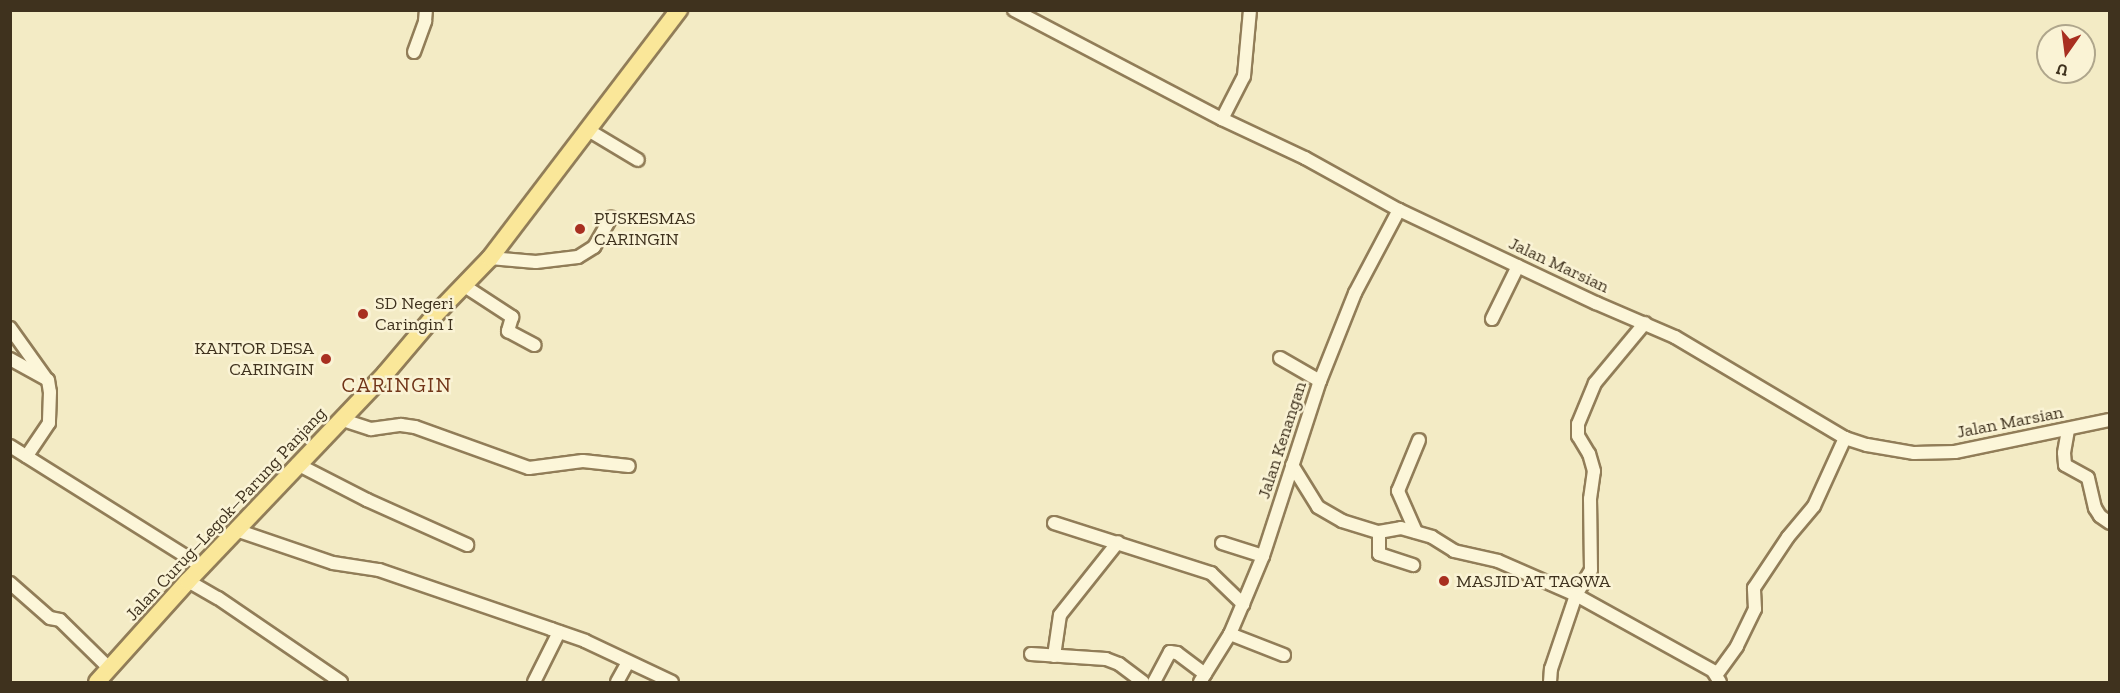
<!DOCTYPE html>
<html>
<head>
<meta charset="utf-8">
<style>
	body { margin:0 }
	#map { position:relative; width:2120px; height:693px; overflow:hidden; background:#f3ebc5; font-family:"Zilla Slab",serif }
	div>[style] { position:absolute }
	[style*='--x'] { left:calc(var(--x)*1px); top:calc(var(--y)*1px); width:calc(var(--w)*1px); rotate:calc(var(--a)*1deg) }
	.roads { filter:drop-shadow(2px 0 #917d58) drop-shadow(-2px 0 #917d58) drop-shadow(0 2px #917d58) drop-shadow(0 -2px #917d58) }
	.minor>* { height:12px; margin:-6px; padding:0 6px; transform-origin:6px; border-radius:6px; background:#fcf6d9 }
	.major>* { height:16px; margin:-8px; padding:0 8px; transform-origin:8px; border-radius:8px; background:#fae799 }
	.dots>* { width:16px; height:16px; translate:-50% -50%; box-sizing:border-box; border:3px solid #faf3d5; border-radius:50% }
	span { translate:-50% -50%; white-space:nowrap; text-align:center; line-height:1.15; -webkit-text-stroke:5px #faf3d5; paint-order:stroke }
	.poi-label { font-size:18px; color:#3f321e }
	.left { translate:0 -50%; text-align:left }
	.right { translate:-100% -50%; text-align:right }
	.street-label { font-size:18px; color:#3f321e }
	.quarter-label { font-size:21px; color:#713518; letter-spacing:1.5px }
	.frame { position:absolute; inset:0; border:12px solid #3f321e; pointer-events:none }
	.north { position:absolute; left:2036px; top:24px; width:60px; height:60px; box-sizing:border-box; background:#faf3d5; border:2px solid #afa68c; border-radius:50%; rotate:194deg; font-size:16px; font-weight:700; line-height:24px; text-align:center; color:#3f321e }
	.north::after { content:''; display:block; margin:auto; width:21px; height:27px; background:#a82f20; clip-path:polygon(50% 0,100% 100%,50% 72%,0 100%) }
</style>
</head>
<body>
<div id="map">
	<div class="roads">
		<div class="minor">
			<i style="--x:1014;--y:10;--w:235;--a:27.7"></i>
			<i style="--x:1222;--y:119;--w:92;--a:25.2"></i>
			<i style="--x:1305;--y:158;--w:107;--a:29"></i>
			<i style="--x:1399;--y:210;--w:218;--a:25.3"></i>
			<i style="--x:1596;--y:303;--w:86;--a:23.3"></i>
			<i style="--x:1675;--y:337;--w:198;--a:30.7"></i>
			<i style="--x:1845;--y:438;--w:23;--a:18"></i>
			<i style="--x:1867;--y:445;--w:48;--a:9.7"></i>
			<i style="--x:1914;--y:453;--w:41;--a:-1.4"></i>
			<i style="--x:1955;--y:452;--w:158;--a:-11.7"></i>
			<i style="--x:414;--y:52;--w:33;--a:-70"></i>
			<i style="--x:425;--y:21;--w:11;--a:-85"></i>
			<i style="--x:1222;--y:119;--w:48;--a:-62.9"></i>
			<i style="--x:1244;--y:76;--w:66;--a:-84.8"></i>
			<i style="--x:588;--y:130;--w:58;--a:31"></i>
			<i style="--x:490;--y:258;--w:46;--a:5"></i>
			<i style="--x:536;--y:262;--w:42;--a:-6.8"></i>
			<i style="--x:578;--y:257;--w:19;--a:-32"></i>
			<i style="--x:594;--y:247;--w:34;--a:-60"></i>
			<i style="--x:463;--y:285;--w:59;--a:33.1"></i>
			<i style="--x:512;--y:317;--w:15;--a:106"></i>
			<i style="--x:508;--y:331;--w:30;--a:28"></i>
			<i style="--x:1492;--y:319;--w:59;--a:-63.9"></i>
			<i style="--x:10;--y:328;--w:60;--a:54.5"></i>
			<i style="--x:1280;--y:358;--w:46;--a:29.9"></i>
			<i style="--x:10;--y:359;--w:43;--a:28.9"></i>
			<i style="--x:48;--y:380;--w:12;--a:81"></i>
			<i style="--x:50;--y:392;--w:31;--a:92"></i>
			<i style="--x:49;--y:423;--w:40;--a:124"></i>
			<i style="--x:340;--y:419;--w:33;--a:18"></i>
			<i style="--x:371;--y:429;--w:30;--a:-8"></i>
			<i style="--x:401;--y:425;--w:14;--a:8"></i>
			<i style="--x:415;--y:427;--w:121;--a:19.8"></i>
			<i style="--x:529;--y:468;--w:54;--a:-7.4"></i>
			<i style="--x:583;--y:461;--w:46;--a:6.2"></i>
			<i style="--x:2068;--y:430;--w:23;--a:100"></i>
			<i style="--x:2064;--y:453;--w:12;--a:85"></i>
			<i style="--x:2065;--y:465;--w:26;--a:29"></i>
			<i style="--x:2088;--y:478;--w:31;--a:77"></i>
			<i style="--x:2095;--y:508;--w:9;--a:58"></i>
			<i style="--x:2100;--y:516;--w:12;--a:35"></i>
			<i style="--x:10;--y:446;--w:228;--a:32.1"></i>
			<i style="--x:297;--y:464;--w:79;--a:27.2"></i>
			<i style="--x:367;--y:500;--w:110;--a:24.2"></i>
			<i style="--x:1292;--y:465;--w:49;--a:58.2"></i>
			<i style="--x:1318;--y:507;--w:28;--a:30"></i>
			<i style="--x:1342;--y:521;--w:39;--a:17"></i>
			<i style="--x:1379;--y:532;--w:22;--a:-10"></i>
			<i style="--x:1401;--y:528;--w:32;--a:16"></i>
			<i style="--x:1432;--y:537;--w:26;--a:32"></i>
			<i style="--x:1454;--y:551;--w:45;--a:12.8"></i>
			<i style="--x:1498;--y:561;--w:85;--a:23.6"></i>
			<i style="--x:1576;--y:595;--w:157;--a:29"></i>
			<i style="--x:1713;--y:671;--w:13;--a:58"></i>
			<i style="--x:1054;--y:523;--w:165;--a:17.7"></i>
			<i style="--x:1211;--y:573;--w:45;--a:44.1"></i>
			<i style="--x:236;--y:530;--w:102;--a:18.8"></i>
			<i style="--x:333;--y:563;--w:47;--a:8.7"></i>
			<i style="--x:379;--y:570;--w:182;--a:18.9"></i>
			<i style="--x:551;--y:629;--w:36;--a:19"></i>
			<i style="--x:585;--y:641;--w:96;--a:25.2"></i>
			<i style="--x:1379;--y:532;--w:22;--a:90"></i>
			<i style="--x:1379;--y:554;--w:36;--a:18"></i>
			<i style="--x:1416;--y:532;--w:45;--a:-113.7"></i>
			<i style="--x:1398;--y:491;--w:55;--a:-67.6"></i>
			<i style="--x:1222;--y:543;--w:43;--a:17.6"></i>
			<i style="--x:188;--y:581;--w:34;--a:30"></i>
			<i style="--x:218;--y:598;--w:149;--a:34.3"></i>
			<i style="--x:10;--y:583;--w:53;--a:41.2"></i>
			<i style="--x:50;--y:618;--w:10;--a:11"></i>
			<i style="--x:60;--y:620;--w:70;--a:44.4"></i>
			<i style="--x:1230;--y:634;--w:58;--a:21.3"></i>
			<i style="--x:1031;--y:654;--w:75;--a:3.8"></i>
			<i style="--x:1106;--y:659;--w:14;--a:21"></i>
			<i style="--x:1119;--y:664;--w:30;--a:37"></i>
			<i style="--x:1054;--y:656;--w:41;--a:-81.7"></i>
			<i style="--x:1060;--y:615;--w:93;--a:-51.5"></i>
			<i style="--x:1717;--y:674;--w:34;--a:-54"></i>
			<i style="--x:1737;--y:646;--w:41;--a:-64.1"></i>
			<i style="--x:1755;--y:609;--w:21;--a:-93"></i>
			<i style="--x:1754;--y:588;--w:61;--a:-56.3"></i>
			<i style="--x:1788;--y:537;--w:40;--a:-50"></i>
			<i style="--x:1814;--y:506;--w:75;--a:-65.5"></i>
			<i style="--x:534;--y:682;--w:56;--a:-63.4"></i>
			<i style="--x:617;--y:682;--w:23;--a:-61"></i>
			<i style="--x:1154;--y:682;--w:34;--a:-62"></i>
			<i style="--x:1170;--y:652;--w:7;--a:8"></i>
			<i style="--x:1177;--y:653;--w:35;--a:37"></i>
			<i style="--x:1200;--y:682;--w:57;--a:-58"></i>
			<i style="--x:1230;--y:634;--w:33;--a:-67"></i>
			<i style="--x:1243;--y:604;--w:52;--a:-67.4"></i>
			<i style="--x:1263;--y:556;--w:184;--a:-72"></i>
			<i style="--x:1320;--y:381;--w:95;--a:-68.3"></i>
			<i style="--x:1355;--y:293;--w:94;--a:-62.1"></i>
			<i style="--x:1550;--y:682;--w:13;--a:-86"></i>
			<i style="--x:1551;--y:669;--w:78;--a:-71.3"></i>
			<i style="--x:1576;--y:595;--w:29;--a:-59"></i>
			<i style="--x:1591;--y:570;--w:71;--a:-90.8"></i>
			<i style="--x:1590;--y:499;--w:28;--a:-82"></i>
			<i style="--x:1594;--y:471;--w:18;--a:-106"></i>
			<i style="--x:1589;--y:454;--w:21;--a:-121"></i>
			<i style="--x:1578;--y:436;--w:12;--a:-90"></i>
			<i style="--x:1578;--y:424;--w:44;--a:-67.5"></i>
			<i style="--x:1595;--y:383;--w:78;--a:-50.2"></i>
		</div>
		<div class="major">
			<i style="--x:97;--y:682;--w:136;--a:-48"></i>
			<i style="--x:188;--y:581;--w:286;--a:-46.4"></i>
			<i style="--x:385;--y:374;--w:77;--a:-49.7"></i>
			<i style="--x:435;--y:315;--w:79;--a:-46"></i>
			<i style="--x:490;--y:258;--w:312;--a:-52.7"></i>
		</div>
	</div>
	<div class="dots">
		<i style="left:580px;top:229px;background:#a82f20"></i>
		<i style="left:363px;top:314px;background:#a82f20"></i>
		<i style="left:326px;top:359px;background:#a82f20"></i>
		<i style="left:1444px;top:581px;background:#a82f20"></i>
	</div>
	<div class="poi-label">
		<span class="left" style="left:594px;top:229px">PUSKESMAS<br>CARINGIN</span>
		<span class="left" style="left:375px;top:314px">SD Negeri<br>Caringin I</span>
		<span class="right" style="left:314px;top:359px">KANTOR DESA<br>CARINGIN</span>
		<span class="left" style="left:1456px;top:581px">MASJID AT TAQWA</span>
	</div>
	<div class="street-label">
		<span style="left:1559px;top:265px;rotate:25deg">Jalan Marsian</span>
		<span style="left:2010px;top:422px;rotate:-11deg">Jalan Marsian</span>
		<span style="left:1282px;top:440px;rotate:-72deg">Jalan Kenangan</span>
		<span style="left:226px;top:514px;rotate:-47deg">Jalan Curug–Legok–Parung Panjang</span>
	</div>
	<div class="quarter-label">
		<span style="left:397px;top:385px">CARINGIN</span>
	</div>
	<div class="frame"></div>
	<div class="north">U</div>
</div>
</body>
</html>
